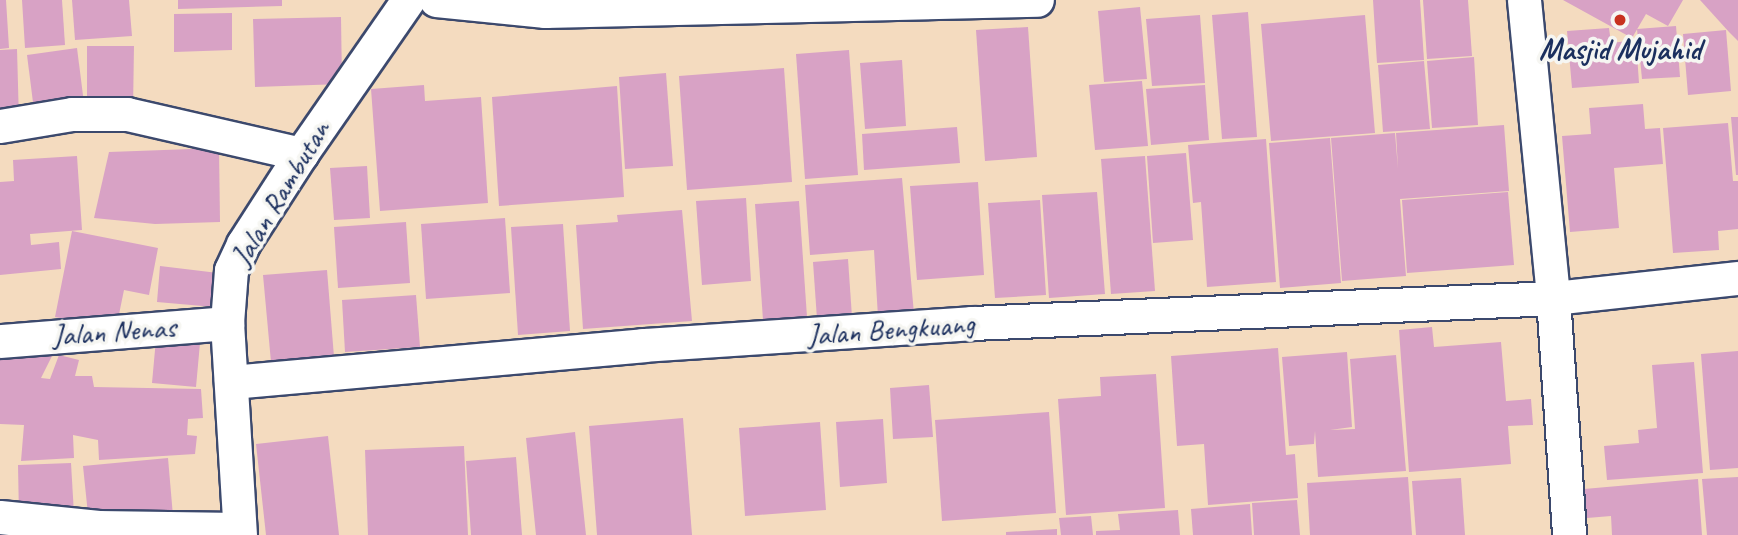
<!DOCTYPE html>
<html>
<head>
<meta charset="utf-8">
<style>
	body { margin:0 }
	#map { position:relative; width:1738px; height:535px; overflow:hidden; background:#f4dbbf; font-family:Caveat,sans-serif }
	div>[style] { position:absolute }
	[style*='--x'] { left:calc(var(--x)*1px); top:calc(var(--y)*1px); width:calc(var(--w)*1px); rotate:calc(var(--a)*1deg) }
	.building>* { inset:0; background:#d8a2c5 }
	.roads { filter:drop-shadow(2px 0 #3c496d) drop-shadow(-2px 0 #3c496d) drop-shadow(0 2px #3c496d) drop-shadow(0 -2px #3c496d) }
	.minor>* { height:33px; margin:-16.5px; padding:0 16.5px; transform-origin:16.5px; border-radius:16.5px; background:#fff }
	.dots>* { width:19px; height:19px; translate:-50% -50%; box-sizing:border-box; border:4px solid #f6f6f2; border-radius:50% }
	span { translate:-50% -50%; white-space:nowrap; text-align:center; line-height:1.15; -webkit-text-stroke:7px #f6f6f2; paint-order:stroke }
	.poi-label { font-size:30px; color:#1b2f5e; font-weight:700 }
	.street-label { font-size:30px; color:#1b2f5e }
</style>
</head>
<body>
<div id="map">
	<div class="building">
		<i style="clip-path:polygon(0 0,6px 0,9px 48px,0 49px)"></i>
		<i style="clip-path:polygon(22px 0,62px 0,65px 45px,25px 48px)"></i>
		<i style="clip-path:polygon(72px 0,129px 0,132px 36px,75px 40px)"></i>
		<i style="clip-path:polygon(178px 0,282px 0,282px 6px,178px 9px)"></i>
		<i style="clip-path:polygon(1373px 0,1420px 0,1424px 60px,1377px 63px)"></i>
		<i style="clip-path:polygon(1423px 0,1468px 0,1472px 56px,1427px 59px)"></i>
		<i style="clip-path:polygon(1563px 0,1683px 0,1668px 26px,1646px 14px,1632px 38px)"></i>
		<i style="clip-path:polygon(1700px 0,1738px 0,1738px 41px,1729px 32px)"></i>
		<i style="clip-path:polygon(1140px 7px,1147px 79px,1104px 82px,1098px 11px)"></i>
		<i style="clip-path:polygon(1248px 12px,1257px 137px,1222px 139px,1212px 15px)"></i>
		<i style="clip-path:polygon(232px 13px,232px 50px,174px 52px,174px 14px)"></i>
		<i style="clip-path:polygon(1200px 15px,1205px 83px,1152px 86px,1146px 19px)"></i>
		<i style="clip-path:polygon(1365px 15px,1375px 133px,1271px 141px,1261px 24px)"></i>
		<i style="clip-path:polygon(341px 17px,342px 84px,255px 87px,253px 19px)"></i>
		<i style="clip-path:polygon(1676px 26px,1680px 77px,1642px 79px,1637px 29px)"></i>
		<i style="clip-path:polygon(1028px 27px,1037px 157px,985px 161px,976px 30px)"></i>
		<i style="clip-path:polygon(1609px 28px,1611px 43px,1636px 40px,1639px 83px,1572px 88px,1567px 31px)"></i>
		<i style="clip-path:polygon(1726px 30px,1731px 91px,1688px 95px,1683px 34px)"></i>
		<i style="clip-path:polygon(87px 46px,134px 46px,133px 109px,87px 108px)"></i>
		<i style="clip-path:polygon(77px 48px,85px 111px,35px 118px,27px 55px)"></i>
		<i style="clip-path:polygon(17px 49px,19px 121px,0 122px,0 50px)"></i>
		<i style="clip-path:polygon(849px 50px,858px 175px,805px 179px,796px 54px)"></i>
		<i style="clip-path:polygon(1474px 57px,1478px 125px,1432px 128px,1427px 61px)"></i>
		<i style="clip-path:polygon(902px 60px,906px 126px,865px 129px,860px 63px)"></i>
		<i style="clip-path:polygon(1424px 61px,1430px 129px,1383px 132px,1378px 65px)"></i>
		<i style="clip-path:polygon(784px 68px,792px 182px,687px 190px,679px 76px)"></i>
		<i style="clip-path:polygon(666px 73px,673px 166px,625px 169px,619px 77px)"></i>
		<i style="clip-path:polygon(1142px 81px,1148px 146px,1095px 150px,1089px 85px)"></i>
		<i style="clip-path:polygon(424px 85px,425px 101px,481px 97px,488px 203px,380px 211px,371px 89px)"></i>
		<i style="clip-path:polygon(1205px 85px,1209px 140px,1151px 145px,1146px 89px)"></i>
		<i style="clip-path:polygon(617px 86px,624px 197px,499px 206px,492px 97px)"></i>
		<i style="clip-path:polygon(1643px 104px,1645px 129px,1660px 128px,1663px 164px,1614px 168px,1619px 228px,1570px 232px,1562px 136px,1591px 134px,1589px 108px)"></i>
		<i style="clip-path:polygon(1731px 117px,1738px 117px,1738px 175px,1736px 175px)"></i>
		<i style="clip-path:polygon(1728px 123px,1733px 181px,1738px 181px,1738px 229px,1718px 231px,1719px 250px,1673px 253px,1663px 128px)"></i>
		<i style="clip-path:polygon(1504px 125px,1509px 191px,1400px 199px,1406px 276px,1342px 281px,1331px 138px,1395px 133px,1398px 169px,1396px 133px)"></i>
		<i style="clip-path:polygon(957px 127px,960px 163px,864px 170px,862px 134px)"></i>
		<i style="clip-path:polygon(1330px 138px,1341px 283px,1280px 288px,1269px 143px)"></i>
		<i style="clip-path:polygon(1266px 139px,1276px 282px,1207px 287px,1201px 202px,1193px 203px,1188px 145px)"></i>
		<i style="clip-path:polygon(219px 148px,220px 222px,155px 224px,94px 218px,109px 152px)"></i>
		<i style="clip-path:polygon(1186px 153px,1193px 240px,1153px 243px,1147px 156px)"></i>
		<i style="clip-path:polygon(77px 156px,82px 230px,30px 234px,31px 245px,59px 242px,61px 269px,0 275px,0 182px,14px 181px,13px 160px)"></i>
		<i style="clip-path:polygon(1145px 156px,1155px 291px,1111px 294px,1101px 159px)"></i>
		<i style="clip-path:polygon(367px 166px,370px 218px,334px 220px,330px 168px)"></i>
		<i style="clip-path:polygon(902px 178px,914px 314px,878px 317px,874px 250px,810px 255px,805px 185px)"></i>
		<i style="clip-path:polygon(978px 182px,984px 275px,917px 280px,910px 186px)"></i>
		<i style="clip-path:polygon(1097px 192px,1105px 294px,1049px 298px,1042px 195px)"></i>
		<i style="clip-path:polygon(1508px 192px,1514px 265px,1407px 273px,1402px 200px)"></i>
		<i style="clip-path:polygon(746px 198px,751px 281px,702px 285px,696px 201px)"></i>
		<i style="clip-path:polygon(1040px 200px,1046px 295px,995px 298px,988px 203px)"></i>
		<i style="clip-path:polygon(799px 201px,807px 317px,763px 320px,755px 204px)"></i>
		<i style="clip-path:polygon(682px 210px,692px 321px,583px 329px,576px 225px,618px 222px,617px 215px)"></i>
		<i style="clip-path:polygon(505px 218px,510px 293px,426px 299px,421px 224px)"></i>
		<i style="clip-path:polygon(406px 222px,410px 283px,338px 288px,334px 227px)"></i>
		<i style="clip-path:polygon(563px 224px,570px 331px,518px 335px,511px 227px)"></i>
		<i style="clip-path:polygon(72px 231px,158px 248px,149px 295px,124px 290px,116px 329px,55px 317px)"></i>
		<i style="clip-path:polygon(848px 259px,852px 317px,817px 319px,813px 262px)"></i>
		<i style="clip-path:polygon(160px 266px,218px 273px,214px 307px,157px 302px)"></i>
		<i style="clip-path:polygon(327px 270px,334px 357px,271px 362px,263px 275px)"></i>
		<i style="clip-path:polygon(416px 295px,420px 347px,345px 352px,342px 300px)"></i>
		<i style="clip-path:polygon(1432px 327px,1434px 347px,1501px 342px,1506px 401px,1531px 399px,1533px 425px,1508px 426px,1511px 464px,1409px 472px,1399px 330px)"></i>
		<i style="clip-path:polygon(156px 339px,200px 343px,196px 387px,152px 383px)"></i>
		<i style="clip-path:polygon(58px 344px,41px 378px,50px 379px,59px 355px,79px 360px,75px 376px,92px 376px,94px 387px,201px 389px,203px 418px,188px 419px,187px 435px,197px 436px,195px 454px,99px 460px,98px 440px,73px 435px,74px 458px,21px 461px,24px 425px,0 424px,0 350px)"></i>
		<i style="clip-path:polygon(1278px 348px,1286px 455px,1295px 454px,1298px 498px,1208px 505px,1204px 444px,1177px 446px,1171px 356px)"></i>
		<i style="clip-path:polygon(1738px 351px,1738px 468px,1710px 470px,1701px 354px)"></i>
		<i style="clip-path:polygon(1347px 352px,1352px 427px,1330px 430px,1355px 429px,1350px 359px,1396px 355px,1406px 471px,1318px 477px,1315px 431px,1314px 444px,1289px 446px,1282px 357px)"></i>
		<i style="clip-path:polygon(1694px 362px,1703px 473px,1607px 480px,1604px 446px,1639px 443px,1638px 430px,1657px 428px,1652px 365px)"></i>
		<i style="clip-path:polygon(1156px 374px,1165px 508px,1066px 515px,1058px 399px,1101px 396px,1100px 377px)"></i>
		<i style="clip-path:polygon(929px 385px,933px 437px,893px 439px,890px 388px)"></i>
		<i style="clip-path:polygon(1049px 412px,1056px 513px,942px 521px,935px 420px)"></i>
		<i style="clip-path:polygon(683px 418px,692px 535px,597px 535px,589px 426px)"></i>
		<i style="clip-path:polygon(883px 419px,887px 483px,840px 487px,836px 422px)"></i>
		<i style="clip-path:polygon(820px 422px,826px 510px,745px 516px,739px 428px)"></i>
		<i style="clip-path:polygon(575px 432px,586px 535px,536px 535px,526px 438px)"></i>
		<i style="clip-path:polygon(328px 436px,339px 535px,266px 535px,256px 444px)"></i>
		<i style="clip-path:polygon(464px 446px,468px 535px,368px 535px,365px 450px)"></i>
		<i style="clip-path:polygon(516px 457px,522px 535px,471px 535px,466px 461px)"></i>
		<i style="clip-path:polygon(168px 458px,173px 516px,89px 524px,83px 466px)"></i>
		<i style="clip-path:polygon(71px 463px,74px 514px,19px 516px,18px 465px)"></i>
		<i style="clip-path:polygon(1408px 477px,1412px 535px,1310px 535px,1307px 483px)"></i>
		<i style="clip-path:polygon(1738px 477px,1738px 535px,1707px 535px,1702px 479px)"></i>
		<i style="clip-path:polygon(1461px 478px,1465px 535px,1416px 535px,1412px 481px)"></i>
		<i style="clip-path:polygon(1698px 479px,1702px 535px,1612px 535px,1611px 516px,1587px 518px,1584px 489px)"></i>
		<i style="clip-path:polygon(1297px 500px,1300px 535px,1254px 535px,1252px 503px)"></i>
		<i style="clip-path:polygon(1250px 504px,1252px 535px,1193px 535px,1191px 509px)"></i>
		<i style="clip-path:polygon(1178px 510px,1180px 535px,1096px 535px,1096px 531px,1120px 530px,1118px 514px)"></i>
		<i style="clip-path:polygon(1091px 516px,1093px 535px,1061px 535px,1059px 518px)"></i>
		<i style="clip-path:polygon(1057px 529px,1057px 535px,1006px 535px,1006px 532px)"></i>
	</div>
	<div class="roads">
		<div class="minor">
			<i style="--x:436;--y:0;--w:110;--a:5.8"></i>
			<i style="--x:545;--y:11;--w:492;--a:-1.3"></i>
			<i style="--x:1524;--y:0;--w:299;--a:84.4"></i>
			<i style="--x:1553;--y:298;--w:238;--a:86.1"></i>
			<i style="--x:0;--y:126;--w:73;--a:-9.5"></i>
			<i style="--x:72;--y:114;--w:55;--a:0"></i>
			<i style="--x:127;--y:114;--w:179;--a:12.9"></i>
			<i style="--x:0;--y:341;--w:228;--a:-4.5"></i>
			<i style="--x:231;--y:382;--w:414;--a:-5.1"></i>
			<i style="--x:643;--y:345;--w:330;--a:-3.8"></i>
			<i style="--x:972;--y:323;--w:582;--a:-2.46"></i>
			<i style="--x:1553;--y:298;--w:186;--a:-6.2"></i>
			<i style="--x:0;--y:517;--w:99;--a:5.8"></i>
			<i style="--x:98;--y:527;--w:141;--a:0.8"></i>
			<i style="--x:240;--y:535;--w:212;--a:-93.5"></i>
			<i style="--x:227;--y:323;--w:53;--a:-85.7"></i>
			<i style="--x:231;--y:270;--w:29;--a:-65"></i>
			<i style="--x:243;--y:244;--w:107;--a:-57.2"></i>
			<i style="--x:301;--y:154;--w:188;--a:-55.2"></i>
		</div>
	</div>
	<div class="dots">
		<i style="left:1620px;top:20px;background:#c8321e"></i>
	</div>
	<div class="poi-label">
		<span style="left:1620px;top:49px">Masjid Mujahid</span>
	</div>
	<div class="street-label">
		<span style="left:280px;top:193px;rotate:-59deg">Jalan Rambutan</span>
		<span style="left:891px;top:329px;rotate:-4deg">Jalan Bengkuang</span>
		<span style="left:114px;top:331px;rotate:-4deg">Jalan Nenas</span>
	</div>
</div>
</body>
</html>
